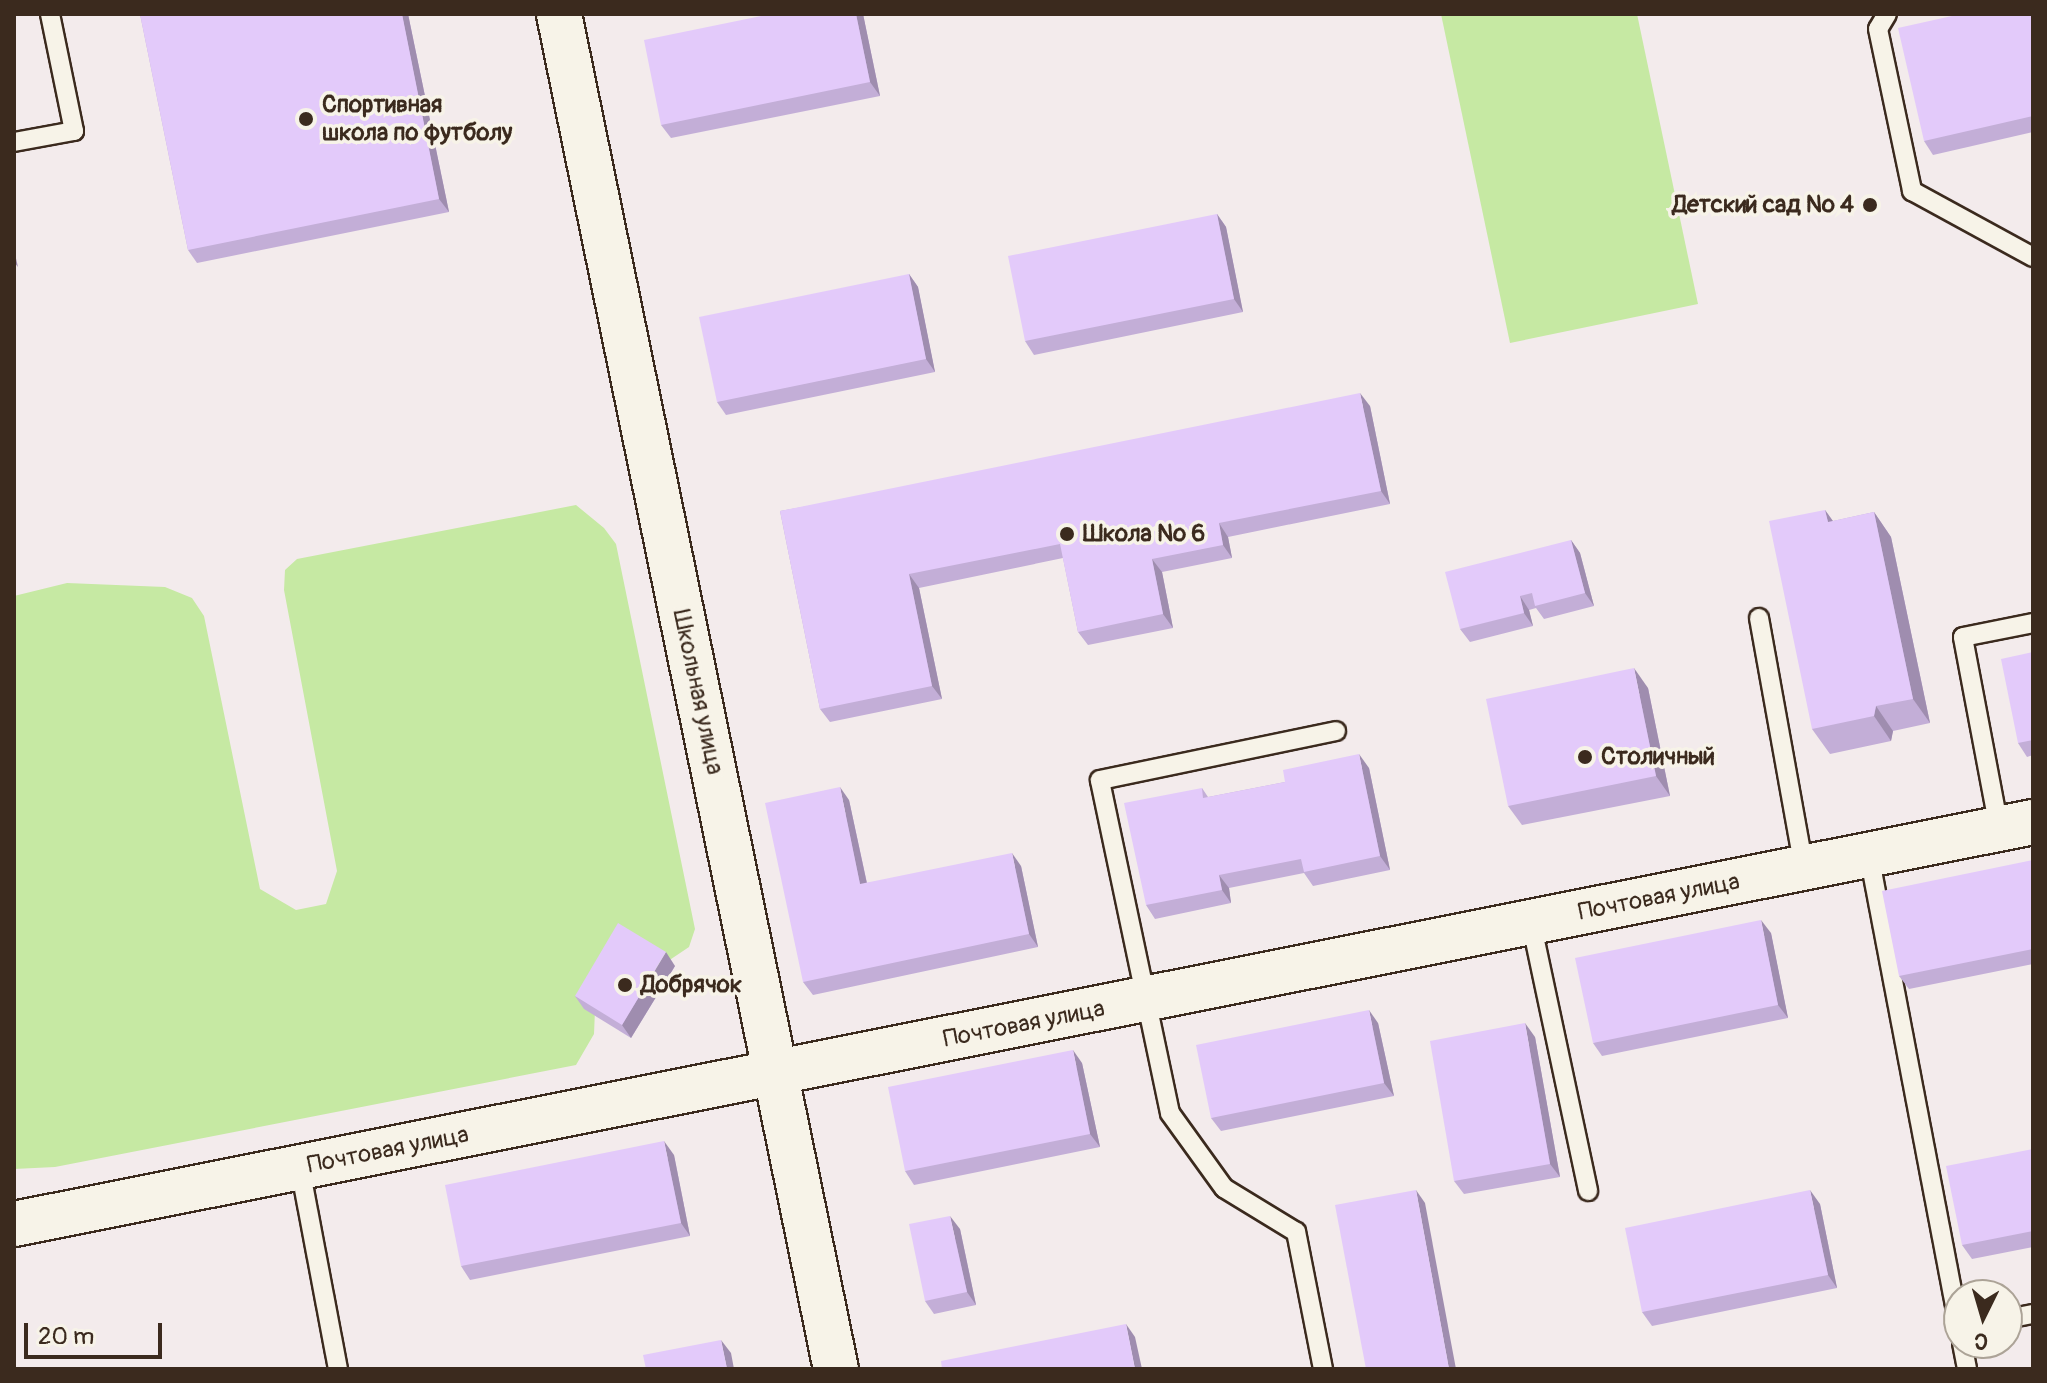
<!DOCTYPE html>
<html>
<head>
<meta charset="utf-8">
<style>
	body { margin:0 }
	#map { position:relative; width:2047px; height:1383px; overflow:hidden; background:#f3ebec; font-family:Pangolin,sans-serif }
	div>[style] { position:absolute }
	[style*='--x'] { left:calc(var(--x)*1px); top:calc(var(--y)*1px); width:calc(var(--w)*1px); rotate:calc(var(--a)*1deg) }
	.green>* { inset:0; background:#c6e9a3 }
	.roads { filter:drop-shadow(2px 0 #3b2a1e) drop-shadow(-2px 0 #3b2a1e) drop-shadow(0 2px #3b2a1e) drop-shadow(0 -2px #3b2a1e) }
	.lane>* { height:18px; margin:-9px; padding:0 9px; transform-origin:9px; border-radius:9px; background:#f7f3e8 }
	.secondary>* { height:44px; margin:-22px; padding:0 22px; transform-origin:22px; border-radius:22px; background:#f7f3e8 }
	.wall>* { inset:0; background:#c3aed7 }
	.shaded-wall>* { inset:0; background:#9f8daf }
	.building>* { inset:0; background:#e3cafa }
	.dots>* { width:22px; height:22px; translate:-50% -50%; box-sizing:border-box; border:4px solid #f7f3e8; border-radius:50% }
	span { translate:-50% -50%; white-space:nowrap; text-align:center; line-height:1.15; -webkit-text-stroke:7px #f7f3e8; paint-order:stroke }
	.poi-label { font-size:24px; color:#3b2a1e; font-weight:700 }
	.left { translate:0 -50%; text-align:left }
	.right { translate:-100% -50%; text-align:right }
	.street-label { font-size:24px; color:#3b2a1e }
	.frame { position:absolute; inset:0; border:16px solid #3b2a1e; pointer-events:none }
	.north { position:absolute; left:1943px; top:1279px; width:80px; height:80px; box-sizing:border-box; background:#f7f3e8; border:2px solid #aca397; border-radius:50%; rotate:185deg; font-size:22px; font-weight:700; line-height:32px; text-align:center; color:#3b2a1e }
	.north::after { content:''; display:block; margin:auto; width:28px; height:36px; background:#3b2a1e; clip-path:polygon(50% 0,100% 100%,50% 72%,0 100%) }
	.scale { position:absolute; left:24px; top:1323px; width:138px; height:36px; box-sizing:border-box; border:4px solid #3b2a1e; border-top:0; padding-left:10px; font-size:24px; line-height:28px; white-space:nowrap; color:#3b2a1e; -webkit-text-stroke:6px #f7f3e8; paint-order:stroke }
</style>
</head>
<body>
<div id="map">
	<div class="green">
		<i style="clip-path:polygon(1441px 14px,1637px 14px,1698px 304px,1510px 343px)"></i>
		<i style="clip-path:polygon(576px 505px,604px 528px,616px 544px,695px 929px,689px 947px,595px 1010px,594px 1034px,576px 1065px,55px 1167px,14px 1169px,14px 596px,67px 583px,165px 587px,192px 598px,204px 616px,260px 889px,296px 910px,326px 904px,337px 871px,284px 590px,285px 570px,297px 559px)"></i>
	</div>
	<div class="roads">
		<div class="lane">
			<i style="--x:1887;--y:14;--w:17;--a:121"></i>
			<i style="--x:1878;--y:29;--w:166;--a:78.1"></i>
			<i style="--x:1912;--y:191;--w:138;--a:28.6"></i>
			<i style="--x:14;--y:142;--w:61;--a:-10.4"></i>
			<i style="--x:74;--y:131;--w:119;--a:-101.6"></i>
			<i style="--x:1759;--y:618;--w:253;--a:79.8"></i>
			<i style="--x:1999;--y:828;--w:194;--a:-100.7"></i>
			<i style="--x:1963;--y:637;--w:71;--a:-11.3"></i>
			<i style="--x:1869;--y:855;--w:480;--a:79.2"></i>
			<i style="--x:1531;--y:922;--w:275;--a:78"></i>
			<i style="--x:300;--y:1168;--w:205;--a:79.3"></i>
			<i style="--x:2007;--y:1319;--w:26;--a:-11"></i>
			<i style="--x:1962;--y:1343;--w:26;--a:79"></i>
			<i style="--x:1323;--y:1369;--w:140;--a:-101.1"></i>
			<i style="--x:1296;--y:1232;--w:84;--a:-148.6"></i>
			<i style="--x:1224;--y:1188;--w:92;--a:-125.8"></i>
			<i style="--x:1170;--y:1113;--w:340;--a:-101.9"></i>
			<i style="--x:1100;--y:780;--w:241;--a:-11.7"></i>
		</div>
		<div class="secondary">
			<i style="--x:559;--y:14;--w:1383;--a:78.45"></i>
			<i style="--x:14;--y:1224;--w:2059;--a:-11.26"></i>
		</div>
	</div>
	<div class="wall">
		<i style="clip-path:polygon(140px 14px,408px 14px,449px 212px,197px 263px,188px 250px)"></i>
		<i style="clip-path:polygon(771px 14px,863px 14px,880px 96px,671px 138px,661px 125px)"></i>
		<i style="clip-path:polygon(2033px 14px,2033px 132px,1933px 155px,1924px 141px)"></i>
		<i style="clip-path:polygon(1217px 214px,1226px 227px,1243px 312px,1034px 355px,1025px 341px)"></i>
		<i style="clip-path:polygon(909px 274px,918px 287px,935px 372px,726px 415px,717px 402px)"></i>
		<i style="clip-path:polygon(1370px 406px,1390px 504px,1228px 537px,1232px 558px,1162px 572px,1173px 628px,1088px 645px,1078px 632px,1063px 558px,919px 588px,942px 699px,830px 722px,820px 709px,780px 511px)"></i>
		<i style="clip-path:polygon(1825px 510px,1833px 521px,1874px 512px,1891px 537px,1930px 723px,1893px 731px,1891px 741px,1830px 754px,1812px 729px)"></i>
		<i style="clip-path:polygon(1571px 540px,1580px 553px,1594px 606px,1544px 619px,1536px 608px,1529px 610px,1533px 626px,1470px 642px,1460px 629px)"></i>
		<i style="clip-path:polygon(2033px 652px,2033px 755px,2027px 757px,2018px 743px)"></i>
		<i style="clip-path:polygon(1648px 688px,1670px 796px,1522px 825px,1508px 806px)"></i>
		<i style="clip-path:polygon(1369px 768px,1390px 870px,1313px 886px,1304px 873px,1229px 888px,1231px 903px,1155px 919px,1146px 905px,1202px 788px,1208px 797px,1285px 782px)"></i>
		<i style="clip-path:polygon(849px 800px,867px 883px,1021px 866px,1038px 947px,813px 995px,803px 982px)"></i>
		<i style="clip-path:polygon(2033px 860px,2033px 964px,1909px 989px,1899px 976px)"></i>
		<i style="clip-path:polygon(1771px 933px,1788px 1018px,1602px 1056px,1593px 1043px)"></i>
		<i style="clip-path:polygon(675px 966px,631px 1038px,584px 1009px,575px 996px)"></i>
		<i style="clip-path:polygon(1378px 1023px,1394px 1096px,1221px 1131px,1211px 1118px)"></i>
		<i style="clip-path:polygon(1535px 1037px,1560px 1177px,1464px 1194px,1454px 1181px)"></i>
		<i style="clip-path:polygon(1082px 1063px,1100px 1147px,914px 1185px,905px 1171px)"></i>
		<i style="clip-path:polygon(2033px 1149px,2033px 1247px,1972px 1259px,1962px 1245px)"></i>
		<i style="clip-path:polygon(674px 1155px,690px 1236px,470px 1280px,461px 1266px)"></i>
		<i style="clip-path:polygon(1820px 1204px,1837px 1288px,1652px 1326px,1642px 1312px)"></i>
		<i style="clip-path:polygon(960px 1229px,976px 1305px,934px 1314px,925px 1301px)"></i>
	</div>
	<div class="shaded-wall">
		<i style="clip-path:polygon(402px 14px,408px 14px,449px 212px,439px 199px)"></i>
		<i style="clip-path:polygon(856px 14px,863px 14px,880px 96px,870px 82px)"></i>
		<i style="clip-path:polygon(1217px 214px,1226px 227px,1243px 312px,1234px 299px)"></i>
		<i style="clip-path:polygon(14px 250px,18px 267px,14px 262px)"></i>
		<i style="clip-path:polygon(909px 274px,918px 287px,935px 372px,926px 359px)"></i>
		<i style="clip-path:polygon(1360px 393px,1370px 406px,1390px 504px,1381px 491px)"></i>
		<i style="clip-path:polygon(1825px 510px,1842px 534px,1828px 522px)"></i>
		<i style="clip-path:polygon(1874px 512px,1891px 537px,1930px 723px,1913px 699px)"></i>
		<i style="clip-path:polygon(1219px 523px,1228px 537px,1232px 558px,1223px 545px)"></i>
		<i style="clip-path:polygon(1571px 540px,1580px 553px,1594px 606px,1585px 593px)"></i>
		<i style="clip-path:polygon(1152px 559px,1162px 572px,1173px 628px,1163px 614px)"></i>
		<i style="clip-path:polygon(909px 574px,919px 588px,942px 699px,932px 686px)"></i>
		<i style="clip-path:polygon(1520px 596px,1529px 610px,1533px 626px,1524px 613px)"></i>
		<i style="clip-path:polygon(1634px 668px,1648px 688px,1670px 796px,1656px 776px)"></i>
		<i style="clip-path:polygon(1876px 706px,1893px 731px,1891px 741px,1874px 716px)"></i>
		<i style="clip-path:polygon(1359px 754px,1369px 768px,1390px 870px,1380px 856px)"></i>
		<i style="clip-path:polygon(840px 787px,849px 800px,870px 898px,860px 884px)"></i>
		<i style="clip-path:polygon(1012px 853px,1021px 866px,1038px 947px,1029px 934px)"></i>
		<i style="clip-path:polygon(1219px 875px,1229px 888px,1231px 903px,1222px 890px)"></i>
		<i style="clip-path:polygon(1761px 920px,1771px 933px,1788px 1018px,1778px 1005px)"></i>
		<i style="clip-path:polygon(666px 952px,675px 966px,631px 1038px,622px 1025px)"></i>
		<i style="clip-path:polygon(1369px 1010px,1378px 1023px,1394px 1096px,1384px 1083px)"></i>
		<i style="clip-path:polygon(1525px 1023px,1535px 1037px,1560px 1177px,1550px 1164px)"></i>
		<i style="clip-path:polygon(1073px 1050px,1082px 1063px,1100px 1147px,1090px 1134px)"></i>
		<i style="clip-path:polygon(664px 1141px,674px 1155px,690px 1236px,681px 1223px)"></i>
		<i style="clip-path:polygon(1416px 1190px,1425px 1203px,1456px 1369px,1449px 1369px)"></i>
		<i style="clip-path:polygon(1810px 1190px,1820px 1204px,1837px 1288px,1828px 1275px)"></i>
		<i style="clip-path:polygon(950px 1216px,960px 1229px,976px 1305px,967px 1292px)"></i>
		<i style="clip-path:polygon(1126px 1324px,1135px 1337px,1142px 1369px,1135px 1369px)"></i>
		<i style="clip-path:polygon(721px 1340px,731px 1353px,734px 1369px,727px 1369px)"></i>
	</div>
	<div class="building">
		<i style="clip-path:polygon(140px 14px,402px 14px,439px 199px,188px 250px)"></i>
		<i style="clip-path:polygon(771px 14px,856px 14px,870px 82px,661px 125px,644px 40px)"></i>
		<i style="clip-path:polygon(1961px 14px,2033px 14px,2033px 116px,1924px 141px,1898px 28px)"></i>
		<i style="clip-path:polygon(1217px 214px,1234px 299px,1025px 341px,1008px 256px)"></i>
		<i style="clip-path:polygon(909px 274px,926px 359px,717px 402px,699px 317px)"></i>
		<i style="clip-path:polygon(1360px 393px,1381px 491px,1219px 523px,1223px 545px,1152px 559px,1163px 614px,1078px 632px,1060px 544px,909px 574px,932px 686px,820px 709px,780px 511px)"></i>
		<i style="clip-path:polygon(1825px 510px,1828px 522px,1874px 512px,1913px 699px,1876px 706px,1874px 716px,1812px 729px,1769px 521px)"></i>
		<i style="clip-path:polygon(1571px 540px,1585px 593px,1535px 606px,1532px 593px,1520px 596px,1524px 613px,1460px 629px,1445px 572px)"></i>
		<i style="clip-path:polygon(2033px 652px,2033px 740px,2018px 743px,2001px 659px)"></i>
		<i style="clip-path:polygon(1634px 668px,1656px 776px,1508px 806px,1486px 699px)"></i>
		<i style="clip-path:polygon(1359px 754px,1380px 856px,1304px 872px,1301px 859px,1219px 875px,1222px 890px,1146px 905px,1124px 803px,1202px 788px,1203px 798px,1285px 782px,1283px 770px)"></i>
		<i style="clip-path:polygon(840px 787px,860px 884px,1012px 853px,1029px 934px,803px 982px,765px 803px)"></i>
		<i style="clip-path:polygon(2033px 860px,2033px 949px,1899px 976px,1882px 891px)"></i>
		<i style="clip-path:polygon(1761px 920px,1778px 1005px,1593px 1043px,1575px 958px)"></i>
		<i style="clip-path:polygon(618px 923px,666px 952px,622px 1025px,575px 996px)"></i>
		<i style="clip-path:polygon(1369px 1010px,1384px 1083px,1211px 1118px,1196px 1045px)"></i>
		<i style="clip-path:polygon(1525px 1023px,1550px 1164px,1454px 1181px,1430px 1041px)"></i>
		<i style="clip-path:polygon(1073px 1050px,1090px 1134px,905px 1171px,888px 1087px)"></i>
		<i style="clip-path:polygon(664px 1141px,681px 1223px,461px 1266px,445px 1185px)"></i>
		<i style="clip-path:polygon(2033px 1149px,2033px 1231px,1962px 1245px,1946px 1166px)"></i>
		<i style="clip-path:polygon(1416px 1190px,1449px 1369px,1366px 1369px,1335px 1205px)"></i>
		<i style="clip-path:polygon(1810px 1190px,1828px 1275px,1642px 1312px,1625px 1228px)"></i>
		<i style="clip-path:polygon(950px 1216px,967px 1292px,925px 1301px,909px 1224px)"></i>
		<i style="clip-path:polygon(1126px 1324px,1135px 1369px,942px 1369px,941px 1361px)"></i>
		<i style="clip-path:polygon(721px 1340px,727px 1369px,646px 1369px,643px 1355px)"></i>
	</div>
	<div class="dots">
		<i style="left:306px;top:119px;background:#3b2a1e"></i>
		<i style="left:1870px;top:205px;background:#3b2a1e"></i>
		<i style="left:1067px;top:534px;background:#3b2a1e"></i>
		<i style="left:1585px;top:757px;background:#3b2a1e"></i>
		<i style="left:625px;top:985px;background:#3b2a1e"></i>
	</div>
	<div class="poi-label">
		<span class="left" style="left:322px;top:119px">Спортивная<br>школа по футболу</span>
		<span class="right" style="left:1854px;top:205px">Детский сад № 4</span>
		<span class="left" style="left:1083px;top:534px">Школа № 6</span>
		<span class="left" style="left:1601px;top:757px">Столичный</span>
		<span class="left" style="left:641px;top:985px">Добрячок</span>
	</div>
	<div class="street-label">
		<span style="left:698px;top:692px;rotate:78deg">Школьная улица</span>
		<span style="left:1659px;top:897px;rotate:-11deg">Почтовая улица</span>
		<span style="left:1024px;top:1024px;rotate:-11deg">Почтовая улица</span>
		<span style="left:388px;top:1150px;rotate:-11deg">Почтовая улица</span>
	</div>
	<div class="frame"></div>
	<div class="north">С</div>
	<div class="scale">20 m</div>
</div>
</body>
</html>
